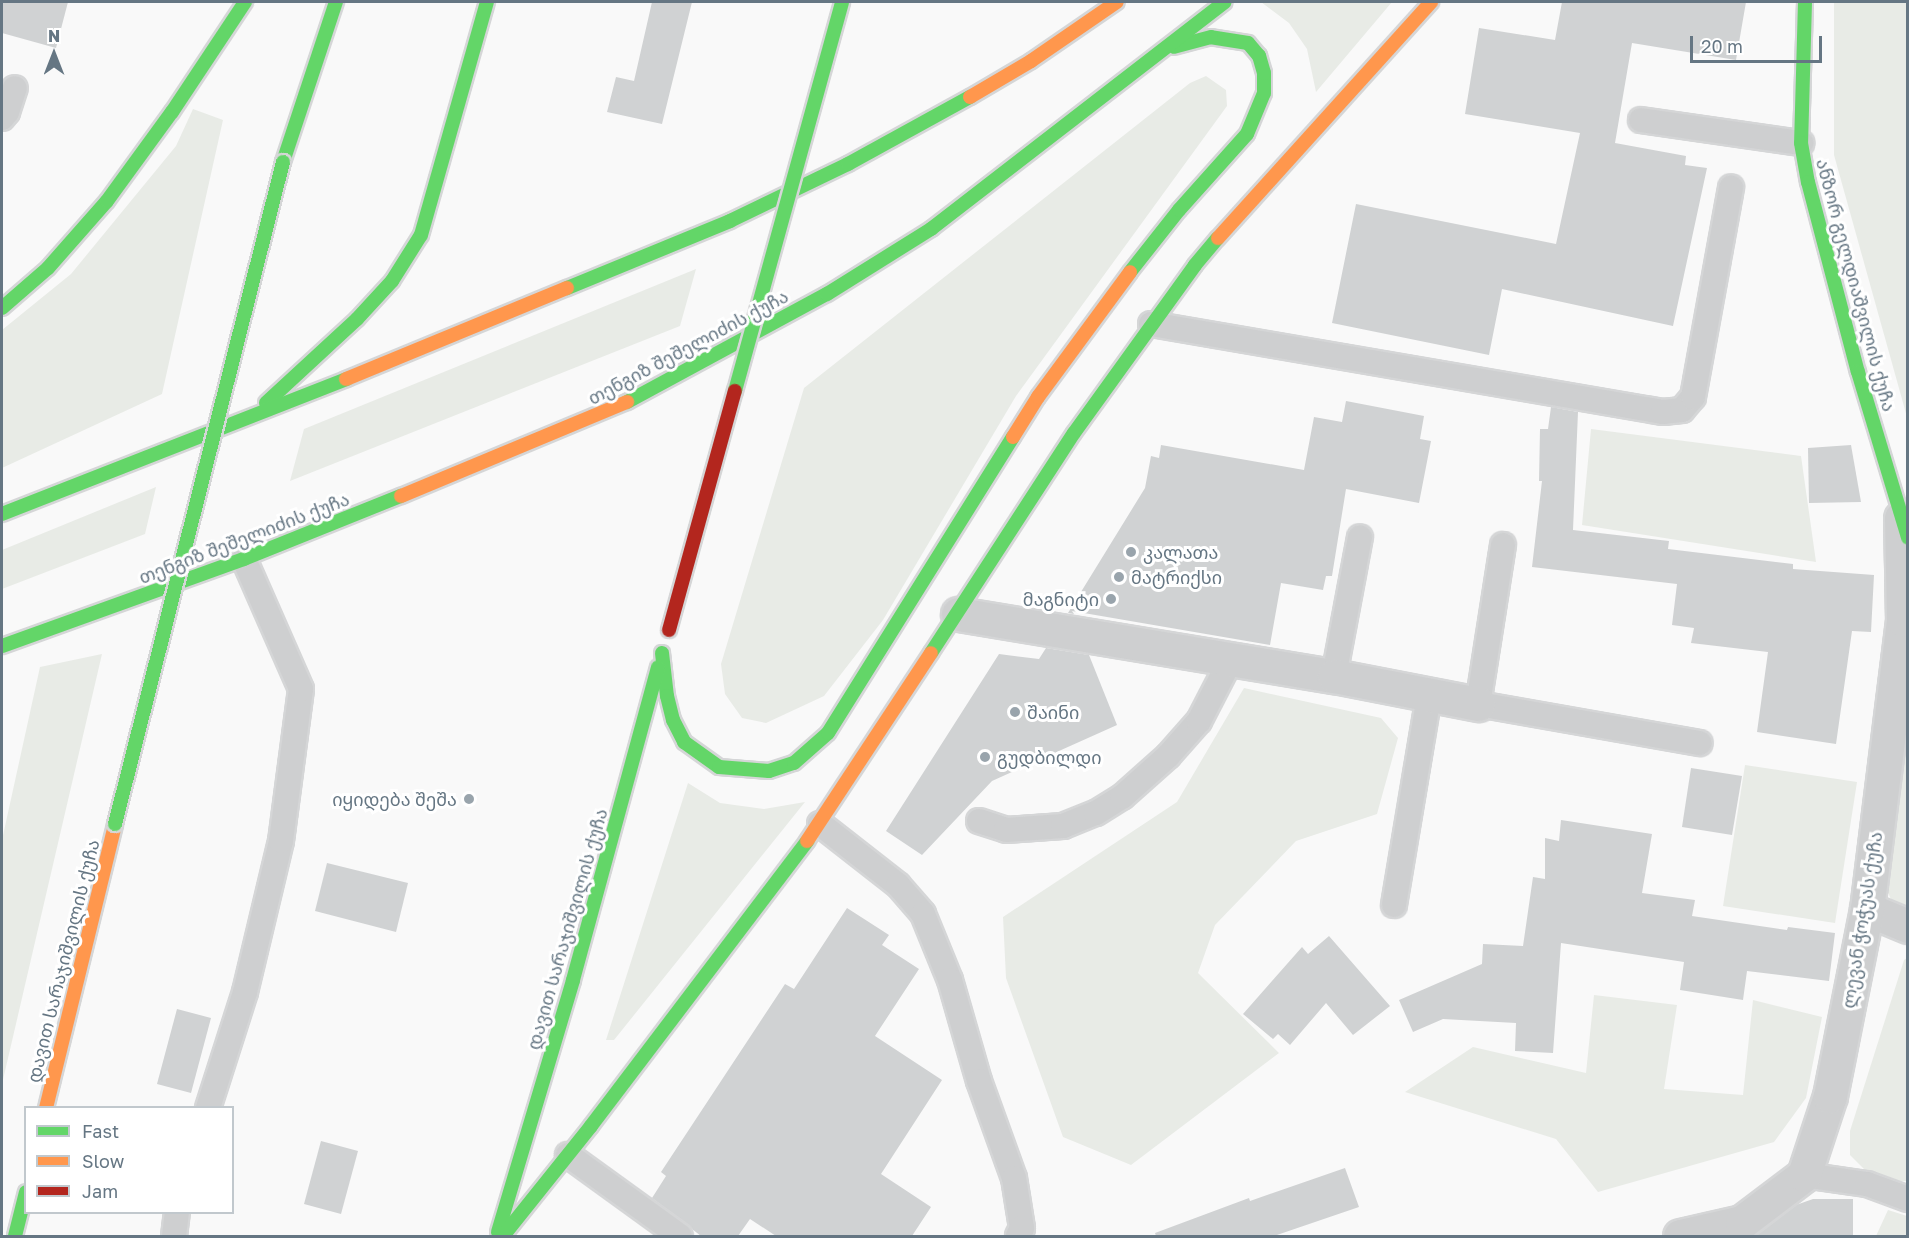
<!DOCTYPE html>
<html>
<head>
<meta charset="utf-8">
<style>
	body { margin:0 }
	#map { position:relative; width:1909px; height:1238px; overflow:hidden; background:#f9f9f9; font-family:"Golos Text","Noto Sans Georgian",sans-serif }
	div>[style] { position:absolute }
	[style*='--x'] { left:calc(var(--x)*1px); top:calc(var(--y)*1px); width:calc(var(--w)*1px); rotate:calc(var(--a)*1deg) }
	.green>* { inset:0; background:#e8ebe6 }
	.building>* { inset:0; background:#d0d2d3 }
	.roads { filter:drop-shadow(2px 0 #d5d6d7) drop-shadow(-2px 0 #d5d6d7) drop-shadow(0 2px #d5d6d7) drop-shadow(0 -2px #d5d6d7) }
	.lane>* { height:24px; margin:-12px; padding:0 12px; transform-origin:12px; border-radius:12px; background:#cecfd0 }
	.street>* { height:33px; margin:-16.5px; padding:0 16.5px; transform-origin:16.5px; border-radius:16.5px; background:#cecfd0 }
	.fast>* { height:14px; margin:-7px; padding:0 7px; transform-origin:7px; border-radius:7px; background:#63d668 }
	.slow>* { height:14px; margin:-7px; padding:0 7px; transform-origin:7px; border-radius:7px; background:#ff974d }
	.bridges { filter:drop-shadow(2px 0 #d5d6d7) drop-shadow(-2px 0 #d5d6d7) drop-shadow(0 2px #d5d6d7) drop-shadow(0 -2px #d5d6d7) }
	.fast-bridge>* { height:14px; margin:-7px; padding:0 7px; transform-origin:7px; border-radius:7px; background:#63d668 }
	.jam-bridge>* { height:14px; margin:-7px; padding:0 7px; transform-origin:7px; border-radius:7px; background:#b3261e }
	.dots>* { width:16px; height:16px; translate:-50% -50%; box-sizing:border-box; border:3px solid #fff; border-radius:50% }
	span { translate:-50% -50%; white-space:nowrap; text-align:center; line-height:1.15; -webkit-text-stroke:6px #fff; paint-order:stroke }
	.street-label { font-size:18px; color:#657683 }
	.poi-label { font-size:18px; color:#657683 }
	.left { translate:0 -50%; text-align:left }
	.right { translate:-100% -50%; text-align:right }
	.frame { position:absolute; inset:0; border:3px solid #657683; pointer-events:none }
	.legend { position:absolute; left:24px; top:1106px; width:210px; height:108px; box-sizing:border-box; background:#fff; border:2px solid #c1c8cd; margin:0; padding:8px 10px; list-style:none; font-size:18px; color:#657683 }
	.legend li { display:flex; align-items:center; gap:12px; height:30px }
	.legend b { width:30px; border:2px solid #c1c8cd }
	.north { position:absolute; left:24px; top:24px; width:60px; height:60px; -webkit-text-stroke:4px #fff; paint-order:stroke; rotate:0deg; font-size:16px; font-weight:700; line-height:24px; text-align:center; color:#657683 }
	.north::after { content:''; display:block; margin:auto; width:21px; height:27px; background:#657683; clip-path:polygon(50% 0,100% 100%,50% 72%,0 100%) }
	.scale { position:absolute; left:1690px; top:36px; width:132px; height:27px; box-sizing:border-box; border:3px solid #657683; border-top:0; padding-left:8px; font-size:18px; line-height:21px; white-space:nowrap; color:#657683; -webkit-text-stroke:4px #fff; paint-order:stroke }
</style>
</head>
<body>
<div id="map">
	<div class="green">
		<i style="clip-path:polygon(1261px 2px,1392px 2px,1316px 92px,1307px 49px,1289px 23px)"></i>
		<i style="clip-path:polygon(1834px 2px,1907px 2px,1907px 417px,1834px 155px)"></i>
		<i style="clip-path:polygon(1206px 76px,1226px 90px,1227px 106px,1016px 396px,883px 620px,824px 696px,766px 723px,742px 718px,725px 694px,721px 664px,804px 388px,1190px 83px)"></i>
		<i style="clip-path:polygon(193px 109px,223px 120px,162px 394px,2px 468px,2px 330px,71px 274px,176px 146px)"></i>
		<i style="clip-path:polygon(696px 269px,680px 326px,290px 481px,304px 429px)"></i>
		<i style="clip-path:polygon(1591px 429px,1801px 456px,1816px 562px,1582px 525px)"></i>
		<i style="clip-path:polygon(156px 487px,145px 534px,2px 589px,2px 550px)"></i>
		<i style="clip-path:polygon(102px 654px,2px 1084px,2px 840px,40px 667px)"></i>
		<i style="clip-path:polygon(1907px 682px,1907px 912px,1893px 905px,1888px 892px)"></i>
		<i style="clip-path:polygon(1244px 688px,1381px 718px,1398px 738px,1377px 814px,1296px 841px,1215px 925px,1198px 973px,1279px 1053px,1131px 1165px,1063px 1137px,1006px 978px,1003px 917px,1177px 802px)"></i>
		<i style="clip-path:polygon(1745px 765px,1857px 782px,1835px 923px,1723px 906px)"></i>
		<i style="clip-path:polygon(688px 783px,720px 803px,764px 809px,805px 802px,614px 1040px,606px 1040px)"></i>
		<i style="clip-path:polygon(1907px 958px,1907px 1181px,1887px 1182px,1864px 1169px,1850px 1155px,1850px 1131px,1904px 960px)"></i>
		<i style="clip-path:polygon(1594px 995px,1677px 1005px,1664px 1089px,1743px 1095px,1753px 1000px,1822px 1017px,1806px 1098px,1774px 1142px,1598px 1192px,1556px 1139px,1405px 1092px,1473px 1047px,1586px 1073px)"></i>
		<i style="clip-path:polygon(1888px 1210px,1907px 1216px,1907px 1236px,1876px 1236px)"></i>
	</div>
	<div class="building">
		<i style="clip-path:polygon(2px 2px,68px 2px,56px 48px,2px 33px)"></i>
		<i style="clip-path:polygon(652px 2px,692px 2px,662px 124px,607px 112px,616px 77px,634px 81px)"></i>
		<i style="clip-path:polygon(1562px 2px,1746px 2px,1736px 60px,1632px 43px,1615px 143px,1686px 156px,1685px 165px,1707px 168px,1673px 326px,1502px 289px,1489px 355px,1332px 323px,1356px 204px,1556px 244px,1580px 133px,1465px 114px,1479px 28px,1555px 40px)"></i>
		<i style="clip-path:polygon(1346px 401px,1424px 416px,1420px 439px,1431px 441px,1419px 503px,1346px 489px,1332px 576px,1326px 576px,1323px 590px,1281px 583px,1270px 645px,1072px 611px,1074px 614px,1068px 613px,1145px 488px,1151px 456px,1159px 458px,1161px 445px,1304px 470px,1314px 417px,1342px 422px)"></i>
		<i style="clip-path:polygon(1551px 407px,1578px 412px,1573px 530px,1669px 541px,1668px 549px,1793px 564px,1793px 569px,1874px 575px,1871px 632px,1852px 631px,1836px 744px,1757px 732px,1768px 652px,1691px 643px,1694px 628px,1672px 625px,1677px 584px,1532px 567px,1542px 481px,1539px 481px,1540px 429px,1548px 429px)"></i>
		<i style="clip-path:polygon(1851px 445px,1861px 502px,1809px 503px,1808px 448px)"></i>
		<i style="clip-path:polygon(1046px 648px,1089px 655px,1117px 725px,992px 781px,922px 855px,886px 831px,999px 654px,1039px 659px)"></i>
		<i style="clip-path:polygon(1691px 768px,1742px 776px,1732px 835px,1682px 827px)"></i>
		<i style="clip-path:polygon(1561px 820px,1652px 834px,1642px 893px,1695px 900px,1692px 916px,1787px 930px,1788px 927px,1835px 933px,1829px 981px,1747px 971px,1743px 1000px,1680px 990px,1684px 962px,1561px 943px,1553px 1053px,1515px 1051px,1516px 1023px,1443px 1019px,1413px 1032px,1399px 1000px,1482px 964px,1483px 944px,1523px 946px,1533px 877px,1545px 879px,1545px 838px,1559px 841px)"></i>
		<i style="clip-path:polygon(327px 863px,408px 883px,396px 932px,315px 911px)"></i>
		<i style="clip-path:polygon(847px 908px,889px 935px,882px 945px,919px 969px,875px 1036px,942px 1080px,881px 1174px,931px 1207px,912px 1236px,776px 1236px,750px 1219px,738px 1236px,701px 1236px,652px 1198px,666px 1176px,661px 1172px,785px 984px,794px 989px)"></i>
		<i style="clip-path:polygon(1329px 936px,1390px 1006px,1353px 1035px,1326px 1003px,1290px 1045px,1278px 1034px,1273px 1039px,1243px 1014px,1302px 947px,1308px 954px)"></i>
		<i style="clip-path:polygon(177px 1009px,211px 1018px,191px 1093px,157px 1084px)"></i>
		<i style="clip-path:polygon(321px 1141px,358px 1151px,341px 1214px,304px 1204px)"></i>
		<i style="clip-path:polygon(1345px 1168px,1359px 1207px,1274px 1236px,1156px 1236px,1155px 1233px,1249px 1198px,1250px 1201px)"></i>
		<i style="clip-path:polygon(1813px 1199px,1853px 1199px,1853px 1236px,1754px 1236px,1796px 1205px)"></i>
	</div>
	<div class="roads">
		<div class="lane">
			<i style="--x:2;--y:118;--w:8;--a:-50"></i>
			<i style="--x:7;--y:112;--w:25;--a:-72"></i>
			<i style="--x:1641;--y:120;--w:162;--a:8.2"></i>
			<i style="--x:1151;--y:324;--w:520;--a:9.75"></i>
			<i style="--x:1663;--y:412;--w:19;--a:-6"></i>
			<i style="--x:1682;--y:410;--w:17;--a:-50"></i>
			<i style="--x:1693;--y:397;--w:213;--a:-79.7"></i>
			<i style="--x:1503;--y:545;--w:161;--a:98.9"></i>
			<i style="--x:1478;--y:704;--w:225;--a:10"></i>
			<i style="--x:1334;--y:676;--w:141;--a:-79.4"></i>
			<i style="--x:979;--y:821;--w:28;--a:18"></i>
			<i style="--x:1006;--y:830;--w:57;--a:-4"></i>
			<i style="--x:1063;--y:826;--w:35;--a:-22"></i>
			<i style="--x:1096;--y:813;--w:31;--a:-32"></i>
			<i style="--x:1122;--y:797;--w:62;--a:-41.7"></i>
			<i style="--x:1168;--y:756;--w:47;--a:-48.5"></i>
			<i style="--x:1199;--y:721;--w:70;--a:-62.7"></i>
			<i style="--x:820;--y:824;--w:99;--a:38"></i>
			<i style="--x:898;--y:885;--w:38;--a:49"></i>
			<i style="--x:923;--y:914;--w:71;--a:67.8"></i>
			<i style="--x:950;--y:980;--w:105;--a:74"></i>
			<i style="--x:979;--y:1081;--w:103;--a:70.2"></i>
			<i style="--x:1014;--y:1178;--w:51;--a:80.9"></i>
			<i style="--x:1022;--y:1228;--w:9;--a:117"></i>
			<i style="--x:1394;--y:905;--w:213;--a:-80.5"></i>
			<i style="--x:208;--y:1108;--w:122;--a:-72.3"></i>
			<i style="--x:245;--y:992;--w:155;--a:-76.6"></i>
			<i style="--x:281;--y:841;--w:153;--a:-82.5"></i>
			<i style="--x:301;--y:689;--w:142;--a:-113.7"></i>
			<i style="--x:568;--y:1155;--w:138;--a:35.9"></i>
			<i style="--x:1804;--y:1175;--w:64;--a:8.1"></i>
			<i style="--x:1867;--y:1184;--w:44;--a:20.1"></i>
			<i style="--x:174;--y:1236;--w:24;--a:-83"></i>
		</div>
		<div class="street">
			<i style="--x:958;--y:614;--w:381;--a:9.4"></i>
			<i style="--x:1334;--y:676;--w:147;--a:11"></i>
			<i style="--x:1867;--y:909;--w:44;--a:22.5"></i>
			<i style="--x:1680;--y:1236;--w:64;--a:-12.7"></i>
			<i style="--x:1742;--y:1222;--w:78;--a:-37.2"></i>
			<i style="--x:1804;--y:1175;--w:83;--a:-71.8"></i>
			<i style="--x:1830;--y:1096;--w:191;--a:-78.8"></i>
			<i style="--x:1867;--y:909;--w:291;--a:-82.9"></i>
			<i style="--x:1903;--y:620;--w:102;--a:-91.1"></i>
		</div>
		<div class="fast">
			<i style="--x:1805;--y:2;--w:141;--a:91.6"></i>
			<i style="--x:1801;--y:143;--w:40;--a:80"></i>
			<i style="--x:1808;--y:182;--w:196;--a:75.3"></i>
			<i style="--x:1858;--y:372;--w:173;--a:73.2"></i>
			<i style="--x:283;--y:162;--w:169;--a:-71.7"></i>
			<i style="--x:1130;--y:272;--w:79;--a:-51.7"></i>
			<i style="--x:1179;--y:210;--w:102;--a:-48.2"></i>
			<i style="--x:1247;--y:134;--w:44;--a:-67.5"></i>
			<i style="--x:1264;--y:93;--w:20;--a:-90"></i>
			<i style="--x:1264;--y:73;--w:18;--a:-106"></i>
			<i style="--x:1259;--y:56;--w:17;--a:-130"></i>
			<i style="--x:1248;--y:43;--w:37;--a:-171"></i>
			<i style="--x:1211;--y:37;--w:38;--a:165"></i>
			<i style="--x:567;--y:288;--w:176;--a:-22.3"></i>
			<i style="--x:730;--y:221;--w:131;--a:-25.8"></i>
			<i style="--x:848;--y:164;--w:139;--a:-28.8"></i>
			<i style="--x:2;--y:308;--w:61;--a:-41"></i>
			<i style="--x:48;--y:268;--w:89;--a:-48.6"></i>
			<i style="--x:107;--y:201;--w:110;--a:-53.9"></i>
			<i style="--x:172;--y:112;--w:132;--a:-56.4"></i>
			<i style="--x:627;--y:402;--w:227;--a:-28.4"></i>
			<i style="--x:827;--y:294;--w:123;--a:-32"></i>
			<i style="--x:931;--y:229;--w:371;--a:-37.7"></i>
			<i style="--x:266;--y:403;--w:124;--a:-42.7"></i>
			<i style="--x:357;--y:319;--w:52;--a:-47.4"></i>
			<i style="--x:392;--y:281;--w:54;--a:-57.8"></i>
			<i style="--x:421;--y:235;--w:242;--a:-74.2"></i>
			<i style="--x:2;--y:514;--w:370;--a:-21.4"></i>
			<i style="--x:2;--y:646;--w:257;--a:-19.8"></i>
			<i style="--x:244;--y:559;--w:169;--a:-21.9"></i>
			<i style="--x:662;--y:653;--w:43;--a:83.4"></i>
			<i style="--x:667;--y:696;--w:25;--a:76"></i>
			<i style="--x:673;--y:720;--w:25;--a:63"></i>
			<i style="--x:684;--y:742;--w:43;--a:35.5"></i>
			<i style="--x:719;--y:767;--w:50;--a:4.6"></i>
			<i style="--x:769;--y:771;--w:26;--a:-18"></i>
			<i style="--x:794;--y:763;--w:45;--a:-41.4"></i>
			<i style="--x:828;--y:733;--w:349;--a:-58"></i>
			<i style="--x:931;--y:653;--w:262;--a:-57"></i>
			<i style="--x:1074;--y:433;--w:207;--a:-54.2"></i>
			<i style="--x:1195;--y:265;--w:35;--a:-50"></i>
			<i style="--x:498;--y:1232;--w:263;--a:-73.4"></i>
			<i style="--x:573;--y:980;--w:324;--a:-74.8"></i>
			<i style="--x:15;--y:1236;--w:45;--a:-76"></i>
			<i style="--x:503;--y:1236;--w:141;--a:-51.3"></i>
			<i style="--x:591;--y:1126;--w:358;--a:-52.8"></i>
		</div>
		<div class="slow">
			<i style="--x:970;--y:97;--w:71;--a:-30.5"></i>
			<i style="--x:1031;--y:61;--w:104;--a:-34.5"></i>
			<i style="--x:1218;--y:238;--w:318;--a:-47.9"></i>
			<i style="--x:346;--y:379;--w:239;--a:-22.4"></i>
			<i style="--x:1013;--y:437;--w:47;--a:-58"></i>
			<i style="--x:1038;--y:397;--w:155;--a:-53.6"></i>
			<i style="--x:401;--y:496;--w:245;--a:-22.6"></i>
			<i style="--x:807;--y:841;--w:225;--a:-56.6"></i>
			<i style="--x:46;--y:1108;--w:292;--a:-76.3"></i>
		</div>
	</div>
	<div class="bridges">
		<div class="fast-bridge">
			<i style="--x:735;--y:391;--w:403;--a:-74.6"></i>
			<i style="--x:115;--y:824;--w:683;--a:-75.76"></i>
		</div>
		<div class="jam-bridge">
			<i style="--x:669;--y:630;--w:248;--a:-74.6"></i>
		</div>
	</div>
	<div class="dots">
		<i style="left:1131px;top:552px;background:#99a4ac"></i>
		<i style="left:1119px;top:577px;background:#99a4ac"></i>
		<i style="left:1111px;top:599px;background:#99a4ac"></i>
		<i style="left:1015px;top:712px;background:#99a4ac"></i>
		<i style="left:985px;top:757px;background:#99a4ac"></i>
		<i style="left:469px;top:799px;background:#99a4ac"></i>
	</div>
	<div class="street-label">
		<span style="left:1856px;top:285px;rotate:75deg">ანზორ გელდიაშვილის ქუჩა</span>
		<span style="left:688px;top:347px;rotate:-28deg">თენგიზ შეშელიძის ქუჩა</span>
		<span style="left:244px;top:538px;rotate:-21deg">თენგიზ შეშელიძის ქუჩა</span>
		<span style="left:1862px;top:920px;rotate:-81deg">ლევან ჭოჭუას ქუჩა</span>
		<span style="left:567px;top:929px;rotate:-74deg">დავით სარაჯიშვილის ქუჩა</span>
		<span style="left:63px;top:961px;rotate:-76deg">დავით სარაჯიშვილის ქუჩა</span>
	</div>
	<div class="poi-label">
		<span class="left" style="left:1143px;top:552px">კალათა</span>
		<span class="left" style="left:1131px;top:577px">მატრიქსი</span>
		<span class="right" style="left:1099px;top:599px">მაგნიტი</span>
		<span class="left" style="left:1027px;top:712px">შაინი</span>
		<span class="left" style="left:997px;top:757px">გუდბილდი</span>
		<span class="right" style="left:457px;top:799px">იყიდება შეშა</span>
	</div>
	<div class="frame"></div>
	<ul class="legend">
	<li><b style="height:8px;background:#63d668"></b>Fast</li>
	<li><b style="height:8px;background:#ff974d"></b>Slow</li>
	<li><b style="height:8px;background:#b3261e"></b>Jam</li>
	</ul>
	<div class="north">N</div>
	<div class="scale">20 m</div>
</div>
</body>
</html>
